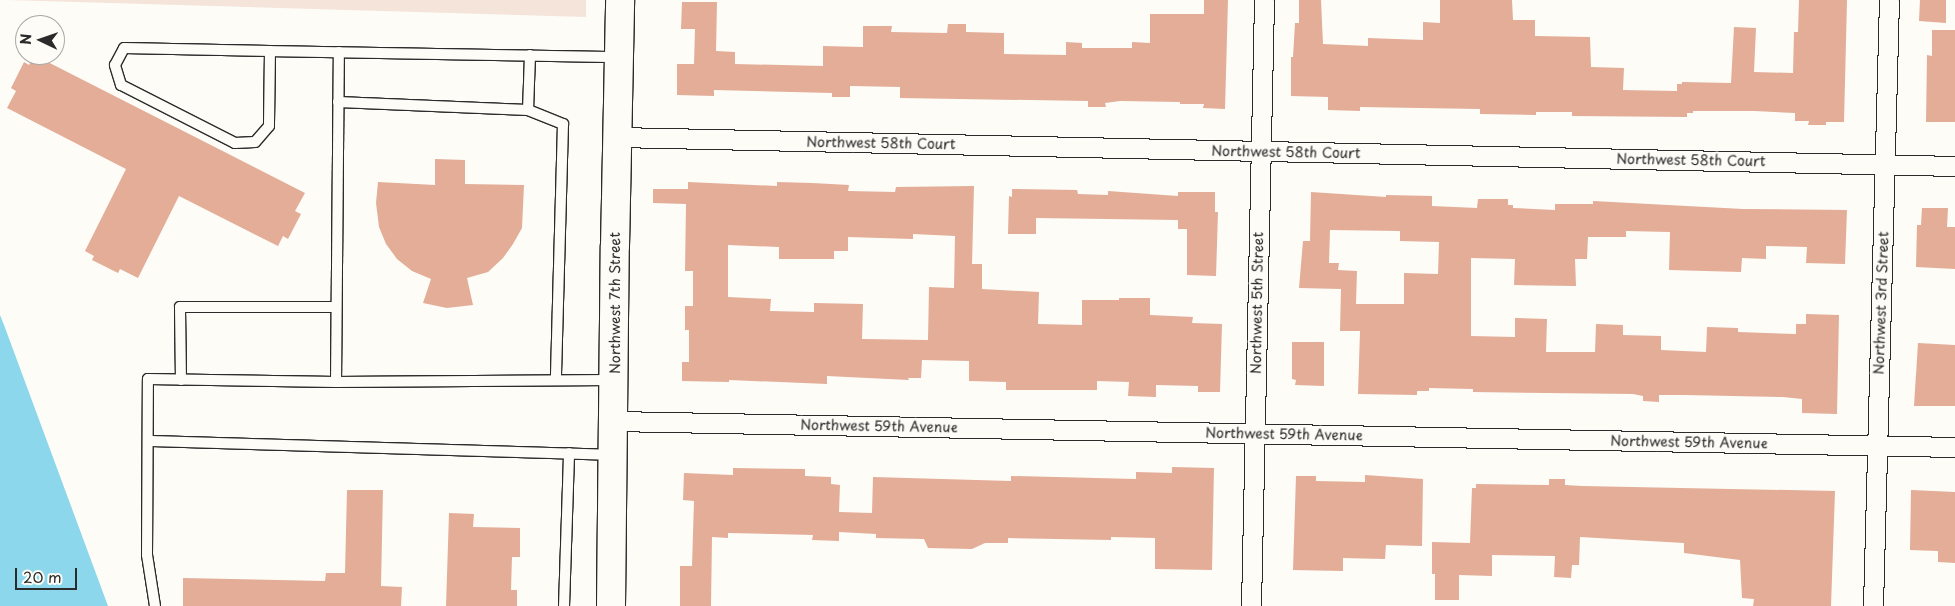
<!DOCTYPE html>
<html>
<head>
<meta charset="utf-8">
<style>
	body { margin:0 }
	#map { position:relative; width:1955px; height:606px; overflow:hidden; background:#fdfcf7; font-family:"Playpen Sans",sans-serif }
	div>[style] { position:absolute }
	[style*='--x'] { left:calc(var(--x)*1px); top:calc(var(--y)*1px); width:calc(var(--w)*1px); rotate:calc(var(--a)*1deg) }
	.built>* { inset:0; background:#f5e4da }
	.water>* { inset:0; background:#8cd7ec }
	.building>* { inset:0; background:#e3ad98 }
	.roads { filter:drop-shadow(1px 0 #2b2b2b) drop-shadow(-1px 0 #2b2b2b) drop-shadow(0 1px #2b2b2b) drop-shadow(0 -1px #2b2b2b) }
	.lane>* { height:10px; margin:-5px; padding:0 5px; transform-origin:5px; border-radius:5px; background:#fdfcf7 }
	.street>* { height:19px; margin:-9.5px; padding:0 9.5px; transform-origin:9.5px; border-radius:9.5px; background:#fdfcf7 }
	.secondary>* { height:28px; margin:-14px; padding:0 14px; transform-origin:14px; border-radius:14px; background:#fdfcf7 }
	span { translate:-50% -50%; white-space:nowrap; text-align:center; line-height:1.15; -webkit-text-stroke:4px #fdfcf7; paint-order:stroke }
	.street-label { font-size:14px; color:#2b2b2b }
	.north { position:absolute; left:15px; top:15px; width:50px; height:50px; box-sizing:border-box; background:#fdfcf7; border:1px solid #a9a8a5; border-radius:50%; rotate:273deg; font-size:14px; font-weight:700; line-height:20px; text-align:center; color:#2b2b2b }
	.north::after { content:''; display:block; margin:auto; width:18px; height:22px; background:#2b2b2b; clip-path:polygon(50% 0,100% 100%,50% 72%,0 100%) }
	.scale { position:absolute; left:15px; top:568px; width:62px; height:22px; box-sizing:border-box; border:2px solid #2b2b2b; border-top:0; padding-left:6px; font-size:15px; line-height:18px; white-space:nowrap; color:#2b2b2b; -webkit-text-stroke:4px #fdfcf7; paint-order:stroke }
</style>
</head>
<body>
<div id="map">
	<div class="built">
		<i style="clip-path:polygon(8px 0,586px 0,586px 17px)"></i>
	</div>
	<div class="water">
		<i style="clip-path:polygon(0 315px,4px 325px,108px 606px,0 606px)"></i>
	</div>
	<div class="building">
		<i style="clip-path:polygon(1204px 0,1228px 0,1225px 109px,1203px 108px,1204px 104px,1180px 104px,1180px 102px,1120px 101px,1105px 103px,1106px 107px,1088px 107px,1088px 101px,900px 98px,900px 87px,850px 86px,850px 97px,832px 97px,832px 93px,714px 90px,714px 96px,677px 95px,677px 64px,694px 64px,695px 29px,681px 29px,682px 2px,717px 2px,716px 51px,735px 52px,735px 64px,823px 66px,823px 46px,863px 47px,863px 26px,892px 26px,891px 32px,947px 33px,948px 24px,966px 24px,966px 32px,1004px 33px,1004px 54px,1066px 55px,1066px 42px,1082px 43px,1082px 48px,1132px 48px,1132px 42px,1150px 43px,1150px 14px,1204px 14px)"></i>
		<i style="clip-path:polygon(1299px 0,1321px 0,1323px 44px,1368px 46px,1368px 38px,1423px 40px,1423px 22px,1440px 23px,1440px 0,1512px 0,1513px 20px,1535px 20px,1535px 36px,1590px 37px,1591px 67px,1624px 68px,1623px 90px,1677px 91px,1677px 84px,1682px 84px,1682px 82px,1731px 83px,1734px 27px,1756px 28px,1754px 72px,1793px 73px,1794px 32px,1798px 32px,1799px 0,1847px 0,1844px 122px,1826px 122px,1826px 125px,1808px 125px,1809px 121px,1795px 121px,1795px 113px,1754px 111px,1693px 111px,1693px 113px,1687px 113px,1687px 117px,1572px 116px,1572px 112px,1536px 112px,1536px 115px,1480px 114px,1480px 109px,1360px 107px,1360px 111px,1328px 110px,1328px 97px,1291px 96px,1291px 57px,1293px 57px,1295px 23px,1299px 23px)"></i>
		<i style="clip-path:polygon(1920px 0,1946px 0,1946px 23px,1919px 21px)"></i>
		<i style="clip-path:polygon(1932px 30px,1955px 30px,1955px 122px,1926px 122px,1927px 55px,1932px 56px)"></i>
		<i style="clip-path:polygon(34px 55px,305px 193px,295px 211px,301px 214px,288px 239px,283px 236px,278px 246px,179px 196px,138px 278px,120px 269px,118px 273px,92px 260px,94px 256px,85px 251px,126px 169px,7px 108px,16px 91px,11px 88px,24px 62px,29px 65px)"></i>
		<i style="clip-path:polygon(435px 159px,465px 160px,465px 184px,524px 185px,522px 228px,513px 244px,503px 258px,488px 272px,467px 278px,473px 305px,447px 308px,423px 303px,431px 279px,412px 271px,397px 259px,386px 244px,379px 227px,376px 203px,378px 182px,435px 185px)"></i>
		<i style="clip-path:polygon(evenodd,688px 182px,777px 186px,777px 182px,812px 183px,849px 185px,848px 191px,895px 192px,896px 187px,974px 186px,972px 264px,982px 264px,982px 289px,1039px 292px,1038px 324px,1082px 325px,1082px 300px,1119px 300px,1119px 298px,1150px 298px,1150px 315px,1193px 317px,1192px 323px,1222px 324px,1220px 392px,1198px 392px,1198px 386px,1156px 385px,1156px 397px,1128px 396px,1129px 382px,1097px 381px,1097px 390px,1006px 390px,1006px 382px,969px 381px,969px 361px,922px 360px,921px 378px,908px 378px,909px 380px,827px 376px,827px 384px,729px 380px,729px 382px,682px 381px,682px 362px,689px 362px,689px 330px,685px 330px,685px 306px,693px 306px,693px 271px,685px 271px,686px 204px,653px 203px,653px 189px,688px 189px,688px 182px,913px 234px,955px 236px,954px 288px,929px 287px,928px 340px,862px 339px,863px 304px,814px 303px,814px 312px,770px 311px,771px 299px,728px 297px,728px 245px,779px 247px,779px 259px,834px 259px,834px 251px,848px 251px,848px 237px,913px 239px,913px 234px)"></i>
		<i style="clip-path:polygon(1012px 189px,1077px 190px,1078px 194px,1108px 195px,1108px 191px,1178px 196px,1178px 192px,1215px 192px,1215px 212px,1218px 212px,1216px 276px,1187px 275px,1187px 229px,1178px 229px,1178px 220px,1036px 218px,1036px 234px,1008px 234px,1009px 196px,1012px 197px)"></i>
		<i style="clip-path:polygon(evenodd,1311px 192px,1386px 197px,1386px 195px,1432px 196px,1432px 206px,1477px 208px,1478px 199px,1508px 199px,1508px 205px,1513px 205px,1513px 208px,1555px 210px,1555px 204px,1593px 204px,1593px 201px,1743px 209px,1847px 210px,1845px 264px,1806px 263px,1807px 247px,1766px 246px,1766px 259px,1742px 258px,1741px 272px,1669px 270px,1670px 232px,1626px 231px,1626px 237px,1588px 237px,1587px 259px,1575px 259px,1576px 286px,1514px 285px,1515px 259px,1471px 258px,1471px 336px,1515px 337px,1515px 318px,1547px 319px,1546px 352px,1595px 352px,1596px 324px,1623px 325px,1623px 335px,1661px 336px,1661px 350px,1706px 352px,1707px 327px,1738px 328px,1738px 332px,1796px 334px,1796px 324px,1806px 324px,1806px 314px,1839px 315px,1837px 414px,1802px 413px,1802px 399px,1783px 397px,1685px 395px,1659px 395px,1659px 402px,1643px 401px,1643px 396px,1633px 394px,1473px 392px,1473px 389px,1429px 388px,1429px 391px,1417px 391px,1417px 395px,1358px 394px,1360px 331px,1340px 331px,1341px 289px,1299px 288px,1303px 241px,1310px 241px,1311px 192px,1330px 230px,1400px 231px,1400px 241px,1439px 242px,1438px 274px,1404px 273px,1404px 304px,1356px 304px,1357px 271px,1338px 270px,1339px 263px,1329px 263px,1330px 230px)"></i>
		<i style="clip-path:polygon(1922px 208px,1948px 208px,1947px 227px,1955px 227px,1955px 269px,1916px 267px,1917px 225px,1921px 225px)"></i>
		<i style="clip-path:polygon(1292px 342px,1324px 342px,1324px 386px,1295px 385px,1296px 380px,1292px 379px)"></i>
		<i style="clip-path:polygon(1918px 343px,1955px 345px,1955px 406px,1914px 406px)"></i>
		<i style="clip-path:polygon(1172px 467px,1214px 468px,1212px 570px,1155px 569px,1155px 538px,1111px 537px,1111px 540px,1008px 538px,1008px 543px,985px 543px,972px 549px,928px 548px,924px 539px,876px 538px,876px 534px,839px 532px,839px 541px,812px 540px,813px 535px,728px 533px,728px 538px,712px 537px,711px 606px,680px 606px,680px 566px,692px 566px,694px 501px,683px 500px,684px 473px,733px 475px,733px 468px,805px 469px,805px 476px,831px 477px,831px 484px,840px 485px,839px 512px,872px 513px,873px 477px,1011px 481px,1011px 476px,1136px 479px,1136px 472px,1172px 473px)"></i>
		<i style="clip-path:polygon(1365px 475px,1423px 479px,1422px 546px,1386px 545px,1385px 559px,1343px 558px,1343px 571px,1293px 570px,1296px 476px,1316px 476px,1316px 481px,1365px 482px)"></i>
		<i style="clip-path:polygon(1549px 479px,1565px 479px,1565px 485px,1582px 486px,1835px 491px,1831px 606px,1753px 606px,1754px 599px,1742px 598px,1740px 560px,1684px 553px,1684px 543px,1580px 537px,1579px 565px,1572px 565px,1571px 578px,1554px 577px,1555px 556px,1492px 555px,1492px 576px,1459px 575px,1459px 600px,1435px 600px,1435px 574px,1432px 574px,1432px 542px,1470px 543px,1472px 488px,1476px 488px,1476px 484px,1549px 485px)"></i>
		<i style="clip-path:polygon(347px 490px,383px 490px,381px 586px,402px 587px,401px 606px,183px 606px,183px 578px,325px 581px,326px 573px,345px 573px)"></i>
		<i style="clip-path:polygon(1911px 490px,1955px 492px,1955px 563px,1938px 562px,1938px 551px,1910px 550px)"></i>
		<i style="clip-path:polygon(449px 513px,474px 514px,473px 527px,520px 528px,520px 557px,512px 557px,511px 590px,517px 590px,517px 606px,446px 606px)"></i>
	</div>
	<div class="roads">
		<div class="lane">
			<i style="--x:270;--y:51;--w:75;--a:90.8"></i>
			<i style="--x:269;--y:126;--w:21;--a:131"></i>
			<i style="--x:255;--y:142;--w:20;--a:177"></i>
			<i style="--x:235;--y:143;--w:128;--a:-153"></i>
			<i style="--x:121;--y:85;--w:21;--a:-107"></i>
			<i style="--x:115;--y:65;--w:19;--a:-62"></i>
			<i style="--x:124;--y:48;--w:146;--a:1.2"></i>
			<i style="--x:270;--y:51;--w:348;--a:1"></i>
			<i style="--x:338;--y:102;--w:190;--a:2.4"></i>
			<i style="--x:528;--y:110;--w:55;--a:-87.9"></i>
			<i style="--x:528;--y:110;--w:38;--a:22"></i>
			<i style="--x:563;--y:124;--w:256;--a:91.6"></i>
			<i style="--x:181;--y:380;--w:73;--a:-90.8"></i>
			<i style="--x:180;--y:307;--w:156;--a:0"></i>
			<i style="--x:336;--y:382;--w:330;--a:-89.5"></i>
			<i style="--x:148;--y:441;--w:464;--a:1.7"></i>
			<i style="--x:155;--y:606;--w:52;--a:-98.9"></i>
			<i style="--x:147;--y:555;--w:176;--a:-89.7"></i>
			<i style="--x:148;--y:379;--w:188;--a:0.9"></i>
			<i style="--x:336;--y:382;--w:275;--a:-0.4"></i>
			<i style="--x:564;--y:606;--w:153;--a:-88.1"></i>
		</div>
		<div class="street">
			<i style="--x:617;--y:137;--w:1338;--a:1.24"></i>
			<i style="--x:614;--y:421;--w:1341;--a:1.11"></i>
			<i style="--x:1251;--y:606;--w:606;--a:-88.77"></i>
			<i style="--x:1873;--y:606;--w:606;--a:-88.49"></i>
		</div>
		<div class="secondary">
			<i style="--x:611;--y:606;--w:360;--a:-89.4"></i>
			<i style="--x:615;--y:246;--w:246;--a:-88.8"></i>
		</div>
	</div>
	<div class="street-label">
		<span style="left:881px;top:143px;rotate:1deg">Northwest 58th Court</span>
		<span style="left:1286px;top:152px;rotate:1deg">Northwest 58th Court</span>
		<span style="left:1691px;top:160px;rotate:1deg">Northwest 58th Court</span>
		<span style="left:615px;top:303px;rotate:-90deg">Northwest 7th Street</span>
		<span style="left:1257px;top:303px;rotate:-89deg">Northwest 5th Street</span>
		<span style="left:1881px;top:303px;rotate:-88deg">Northwest 3rd Street</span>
		<span style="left:879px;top:426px;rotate:1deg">Northwest 59th Avenue</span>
		<span style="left:1284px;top:434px;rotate:1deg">Northwest 59th Avenue</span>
		<span style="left:1689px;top:442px;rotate:1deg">Northwest 59th Avenue</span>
	</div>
	<div class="north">N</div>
	<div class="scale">20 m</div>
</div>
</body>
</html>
